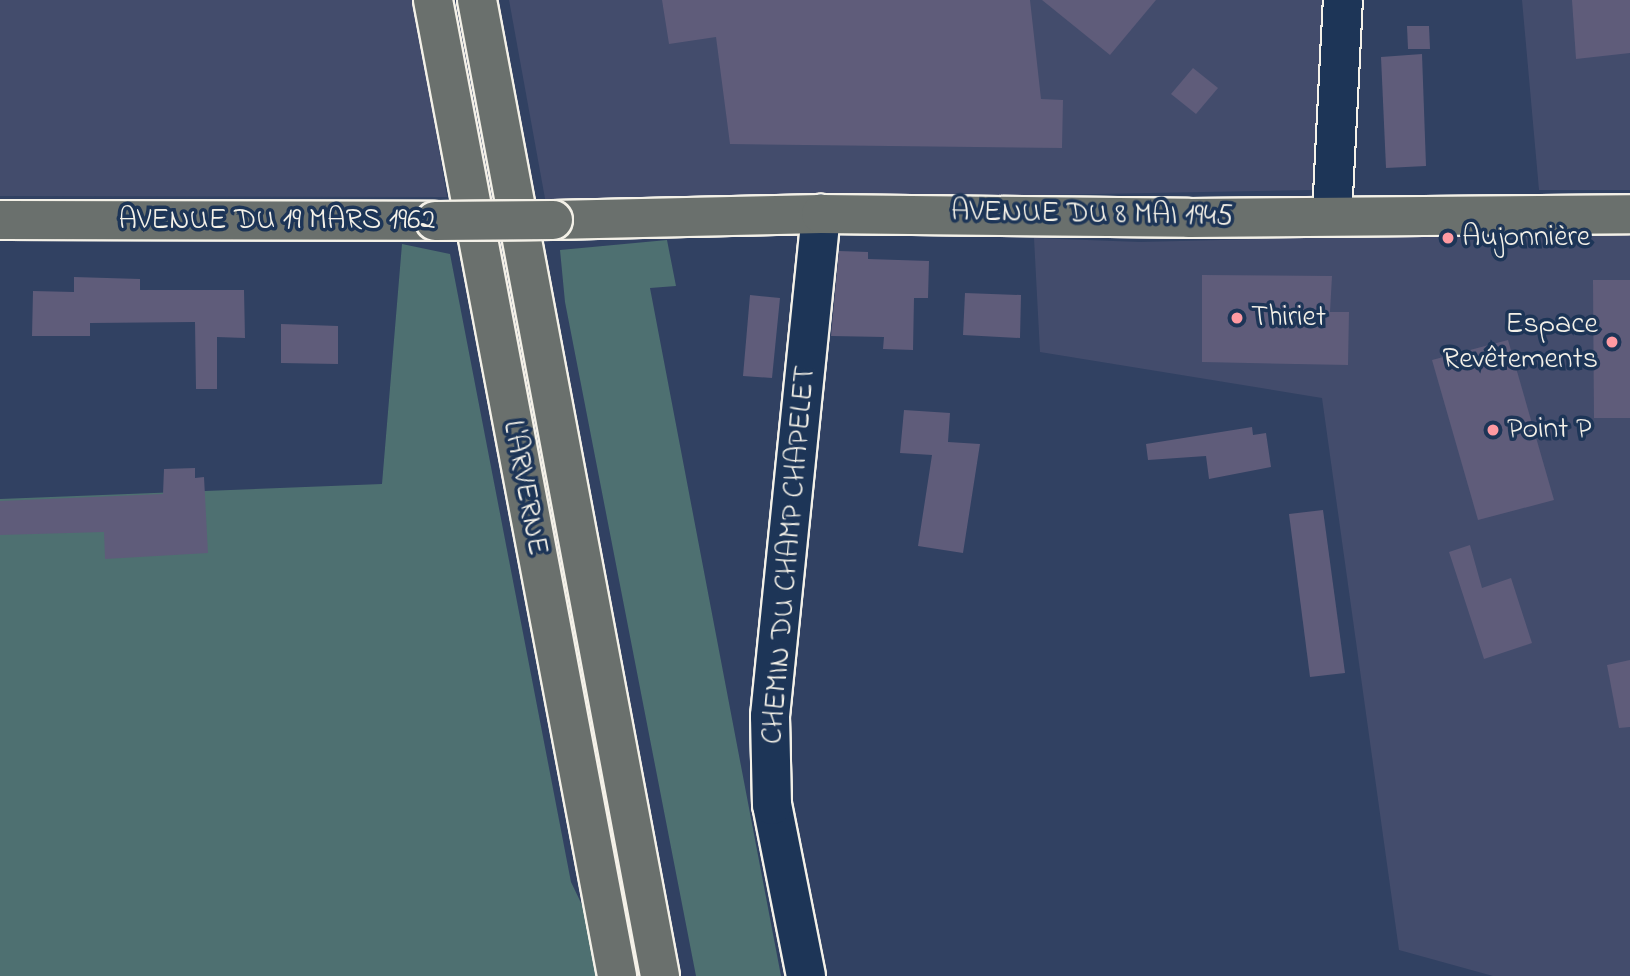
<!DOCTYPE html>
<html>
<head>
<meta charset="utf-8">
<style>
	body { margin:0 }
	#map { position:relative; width:1630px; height:976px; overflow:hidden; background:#314162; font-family:"Indie Flower",sans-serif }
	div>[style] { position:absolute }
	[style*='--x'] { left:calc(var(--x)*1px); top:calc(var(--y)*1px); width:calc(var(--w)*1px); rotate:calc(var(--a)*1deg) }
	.built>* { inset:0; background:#434c6c }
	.green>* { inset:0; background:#4e7071 }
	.building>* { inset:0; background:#5f5c7a }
	.roads { filter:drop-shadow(2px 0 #f4f1e8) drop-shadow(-2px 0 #f4f1e8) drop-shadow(0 2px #f4f1e8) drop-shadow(0 -2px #f4f1e8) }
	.minor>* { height:38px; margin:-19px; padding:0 19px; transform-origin:19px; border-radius:19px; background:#1d3557 }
	.major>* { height:38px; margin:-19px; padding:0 19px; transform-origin:19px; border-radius:19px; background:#6a706d }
	.highway>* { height:38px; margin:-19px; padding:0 19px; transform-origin:19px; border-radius:19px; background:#6a706d }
	.bridges { filter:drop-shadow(2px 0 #f4f1e8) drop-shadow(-2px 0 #f4f1e8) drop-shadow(0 2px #f4f1e8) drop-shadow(0 -2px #f4f1e8) }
	.major-bridge>* { height:38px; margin:-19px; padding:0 19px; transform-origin:19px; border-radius:19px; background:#6a706d }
	.dots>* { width:19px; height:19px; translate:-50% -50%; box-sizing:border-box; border:4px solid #1d3557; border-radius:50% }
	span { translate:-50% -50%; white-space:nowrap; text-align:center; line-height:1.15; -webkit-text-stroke:7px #1d3557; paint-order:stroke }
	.street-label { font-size:30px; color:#f4f1e8 }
	.poi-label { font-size:30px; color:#f4f1e8 }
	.left { translate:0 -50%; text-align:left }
	.right { translate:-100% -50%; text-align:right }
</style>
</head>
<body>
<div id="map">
	<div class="built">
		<i style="clip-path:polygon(0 0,414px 0,447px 197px,0 196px)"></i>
		<i style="clip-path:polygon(509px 0,1324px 0,1313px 190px,546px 204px)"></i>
		<i style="clip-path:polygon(1522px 0,1630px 0,1630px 190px,1539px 190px)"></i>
		<i style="clip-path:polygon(1630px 230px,1630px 976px,1493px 976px,1399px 950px,1322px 398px,1040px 352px,1034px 238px,1140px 242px)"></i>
	</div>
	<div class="green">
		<i style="clip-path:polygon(667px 240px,676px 286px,650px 288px,781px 976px,696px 976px,565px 302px,560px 250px)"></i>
		<i style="clip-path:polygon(402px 244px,450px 254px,571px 882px,616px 976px,0 976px,0 499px,382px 484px)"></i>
	</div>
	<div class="building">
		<i style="clip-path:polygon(662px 0,1030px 0,1041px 99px,1063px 100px,1062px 148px,730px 144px,716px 37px,669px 44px)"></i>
		<i style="clip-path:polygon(1042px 0,1156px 0,1110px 55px)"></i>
		<i style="clip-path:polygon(1572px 0,1630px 0,1630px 53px,1576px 59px)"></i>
		<i style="clip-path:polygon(1407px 26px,1429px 26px,1430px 49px,1408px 49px)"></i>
		<i style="clip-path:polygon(1422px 54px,1426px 166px,1386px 168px,1381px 57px)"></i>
		<i style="clip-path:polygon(1193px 68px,1218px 88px,1196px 114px,1171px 94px)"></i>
		<i style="clip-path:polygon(839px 251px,868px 252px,868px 259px,929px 261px,928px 298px,914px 298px,913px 350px,883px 349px,884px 337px,831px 336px)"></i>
		<i style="clip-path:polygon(1202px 275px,1332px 276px,1330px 312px,1349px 312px,1348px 365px,1202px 362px)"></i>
		<i style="clip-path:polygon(74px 277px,140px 279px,140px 290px,244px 290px,245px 338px,217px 337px,217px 389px,196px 389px,195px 322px,90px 323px,90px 336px,32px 336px,33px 291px,74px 292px)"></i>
		<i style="clip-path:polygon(1593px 280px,1630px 280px,1630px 418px,1594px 418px)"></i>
		<i style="clip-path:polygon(965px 293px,1021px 295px,1020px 338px,963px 335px)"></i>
		<i style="clip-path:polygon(750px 295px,780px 298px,772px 378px,743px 376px)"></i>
		<i style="clip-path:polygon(281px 324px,338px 326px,338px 364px,281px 363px)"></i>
		<i style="clip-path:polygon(1508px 340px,1554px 500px,1478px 520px,1432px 360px)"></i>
		<i style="clip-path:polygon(904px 410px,950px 413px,948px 442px,980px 444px,963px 553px,918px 546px,932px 455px,900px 453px)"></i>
		<i style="clip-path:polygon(1252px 427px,1253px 435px,1266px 433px,1271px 467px,1209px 479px,1206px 456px,1148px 460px,1146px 444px)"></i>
		<i style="clip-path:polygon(195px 468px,195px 478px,204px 477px,208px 553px,105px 559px,104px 532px,0 535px,0 501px,163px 494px,164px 469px)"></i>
		<i style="clip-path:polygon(1323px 510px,1345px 673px,1310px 677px,1289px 514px)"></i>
		<i style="clip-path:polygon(1470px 545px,1482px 588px,1511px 578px,1532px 643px,1484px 659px,1449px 552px)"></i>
		<i style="clip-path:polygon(1630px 660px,1630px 727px,1619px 728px,1607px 665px)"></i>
	</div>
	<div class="roads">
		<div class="minor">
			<i style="--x:1332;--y:215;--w:215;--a:-87.1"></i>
			<i style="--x:806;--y:976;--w:174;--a:-101.2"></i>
			<i style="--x:772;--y:805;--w:89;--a:-91.3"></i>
			<i style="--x:770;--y:716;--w:505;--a:-84.2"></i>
		</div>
		<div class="major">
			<i style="--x:0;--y:220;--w:435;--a:0.1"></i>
			<i style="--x:553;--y:220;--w:268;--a:-1.3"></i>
			<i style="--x:821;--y:214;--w:368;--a:0.6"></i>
			<i style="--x:1189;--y:218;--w:441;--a:-0.5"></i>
		</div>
		<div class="highway">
			<i style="--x:433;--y:0;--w:993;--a:79.32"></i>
			<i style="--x:477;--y:0;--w:993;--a:79.38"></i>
		</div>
	</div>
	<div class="bridges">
		<div class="major-bridge">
			<i style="--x:435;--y:221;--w:118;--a:-0.5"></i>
		</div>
	</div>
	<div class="dots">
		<i style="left:1448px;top:238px;background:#ff9aa2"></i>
		<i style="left:1237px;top:318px;background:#ff9aa2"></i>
		<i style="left:1612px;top:342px;background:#ff9aa2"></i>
		<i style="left:1493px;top:430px;background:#ff9aa2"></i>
	</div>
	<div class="street-label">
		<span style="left:1092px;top:215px;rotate:1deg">AVENUE DU 8 MAI 1945</span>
		<span style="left:277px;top:221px">AVENUE DU 19 MARS 1962</span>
		<span style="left:524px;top:488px;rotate:79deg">L'ARVERNE</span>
		<span style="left:790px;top:555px;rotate:-85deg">CHEMIN DU CHAMP CHAPELET</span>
	</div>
	<div class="poi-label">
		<span class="left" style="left:1462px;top:238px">Aujonnière</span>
		<span class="left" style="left:1251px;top:318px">Thiriet</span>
		<span class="right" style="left:1598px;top:342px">Espace<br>Revêtements</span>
		<span class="left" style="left:1507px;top:430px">Point P</span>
	</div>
</div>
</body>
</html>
